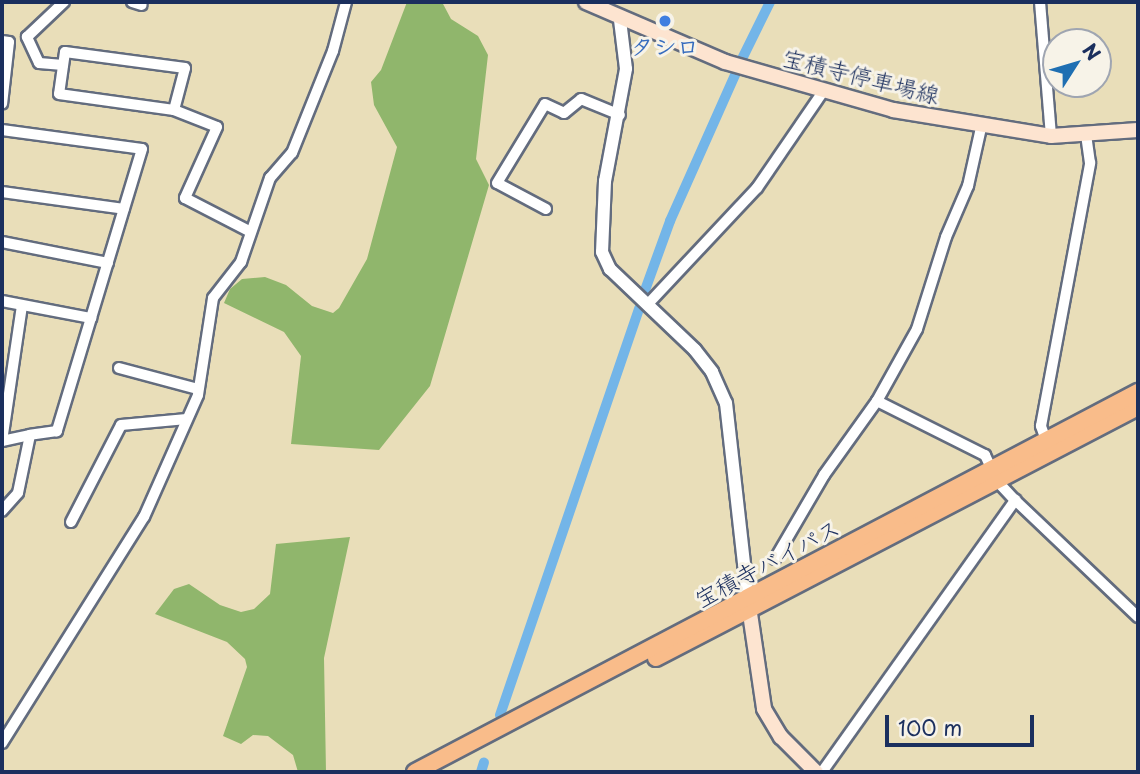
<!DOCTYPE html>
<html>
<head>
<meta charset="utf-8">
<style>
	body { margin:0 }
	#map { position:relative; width:1140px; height:774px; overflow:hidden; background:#e9deb9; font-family:"Playpen Sans","Klee One",sans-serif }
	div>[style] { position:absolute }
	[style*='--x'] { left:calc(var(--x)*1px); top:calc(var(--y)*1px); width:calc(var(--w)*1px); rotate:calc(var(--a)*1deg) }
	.forest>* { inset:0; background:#90b66c }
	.canal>* { height:10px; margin:-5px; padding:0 5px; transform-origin:5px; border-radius:5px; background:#73b5e8 }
	.roads { filter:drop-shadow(2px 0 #636c7e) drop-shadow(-2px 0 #636c7e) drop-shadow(0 2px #636c7e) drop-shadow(0 -2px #636c7e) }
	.minor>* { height:10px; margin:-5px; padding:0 5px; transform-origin:5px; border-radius:5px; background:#fff }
	.tertiary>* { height:12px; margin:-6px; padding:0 6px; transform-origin:6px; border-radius:6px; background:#fff }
	.secondary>* { height:14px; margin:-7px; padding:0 7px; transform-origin:7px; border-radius:7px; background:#fde4d0 }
	.primary>* { height:16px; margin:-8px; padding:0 8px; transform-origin:8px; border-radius:8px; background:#f9bc8a }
	.dots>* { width:19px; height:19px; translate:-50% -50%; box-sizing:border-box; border:4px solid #f7f3e8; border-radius:50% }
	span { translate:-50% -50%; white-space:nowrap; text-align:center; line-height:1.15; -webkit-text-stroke:6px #f7f3e8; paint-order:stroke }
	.shop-label { font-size:23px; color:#366cbe; font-weight:700 }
	.street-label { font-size:23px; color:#1b2f5e }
	.frame { position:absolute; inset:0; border:4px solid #1b2f5e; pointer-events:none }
	.north { position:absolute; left:1042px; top:28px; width:70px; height:70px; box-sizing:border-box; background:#f7f3e8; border:2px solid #9fa5b1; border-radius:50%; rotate:53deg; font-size:19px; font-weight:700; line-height:28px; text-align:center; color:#1b2f5e }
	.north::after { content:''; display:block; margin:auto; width:24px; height:32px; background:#1f6fb2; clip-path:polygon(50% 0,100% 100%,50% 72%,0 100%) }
	.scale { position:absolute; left:885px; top:715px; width:149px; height:32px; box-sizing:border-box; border:4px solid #1b2f5e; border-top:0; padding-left:9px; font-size:21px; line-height:24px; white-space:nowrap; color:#1b2f5e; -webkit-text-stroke:5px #f7f3e8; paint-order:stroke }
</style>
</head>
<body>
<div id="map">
	<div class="forest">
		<i style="clip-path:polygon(407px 2px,442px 2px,451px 19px,478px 36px,488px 55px,476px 159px,489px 185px,430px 386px,379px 450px,291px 444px,301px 356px,284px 332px,224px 303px,230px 289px,242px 279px,265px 277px,286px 285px,312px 306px,333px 313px,339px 308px,367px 259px,397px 147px,374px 105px,371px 82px,381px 70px)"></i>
		<i style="clip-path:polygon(350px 537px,324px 658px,326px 772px,298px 772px,293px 755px,268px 736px,253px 735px,241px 744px,223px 736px,247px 667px,245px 659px,227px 642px,155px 614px,174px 589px,189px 584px,220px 605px,241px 612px,254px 609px,270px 594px,276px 544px)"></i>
	</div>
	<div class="canal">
		<i style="--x:740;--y:63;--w:68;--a:-63.8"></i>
		<i style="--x:644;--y:293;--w:77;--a:-70.1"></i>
		<i style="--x:670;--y:221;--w:162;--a:-66"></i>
		<i style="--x:500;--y:715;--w:430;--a:-71.1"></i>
		<i style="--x:481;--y:772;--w:10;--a:-73"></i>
	</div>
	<div class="roads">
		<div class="minor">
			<i style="--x:132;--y:2;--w:10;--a:17"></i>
			<i style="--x:1040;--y:2;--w:134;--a:85.3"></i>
			<i style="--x:2;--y:41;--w:7;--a:8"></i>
			<i style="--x:9;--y:42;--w:62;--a:96.4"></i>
			<i style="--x:63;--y:65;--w:24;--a:-175"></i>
			<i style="--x:39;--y:63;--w:29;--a:-115"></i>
			<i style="--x:27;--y:37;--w:51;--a:-43.4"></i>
			<i style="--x:174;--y:110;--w:43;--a:-75.3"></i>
			<i style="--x:185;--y:68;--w:121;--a:-172.4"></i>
			<i style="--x:65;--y:52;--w:42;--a:98.1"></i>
			<i style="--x:59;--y:94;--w:116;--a:7.9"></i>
			<i style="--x:174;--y:110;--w:46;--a:21.6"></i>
			<i style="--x:217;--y:127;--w:78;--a:114.3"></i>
			<i style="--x:185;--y:198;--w:72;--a:27.3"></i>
			<i style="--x:2;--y:130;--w:141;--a:7.7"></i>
			<i style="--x:142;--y:149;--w:295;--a:106.8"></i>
			<i style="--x:57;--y:431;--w:27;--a:172"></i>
			<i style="--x:30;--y:435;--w:59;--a:101.7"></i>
			<i style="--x:18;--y:493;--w:24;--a:132"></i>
			<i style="--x:2;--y:192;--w:123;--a:7.9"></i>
			<i style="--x:546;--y:209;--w:55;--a:-152"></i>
			<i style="--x:497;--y:183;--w:92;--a:-58.7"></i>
			<i style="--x:545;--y:104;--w:21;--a:25"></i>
			<i style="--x:564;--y:113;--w:22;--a:-39"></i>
			<i style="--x:581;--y:99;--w:42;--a:22.3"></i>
			<i style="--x:2;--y:242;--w:108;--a:11.2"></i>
			<i style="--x:2;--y:301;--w:91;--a:10.8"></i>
			<i style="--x:648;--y:304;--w:159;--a:-46.8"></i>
			<i style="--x:757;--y:188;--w:115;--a:-55.6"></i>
			<i style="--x:119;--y:368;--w:82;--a:14.9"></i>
			<i style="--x:877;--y:401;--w:121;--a:26.6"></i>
			<i style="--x:985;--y:455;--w:29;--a:65"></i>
			<i style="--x:997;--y:481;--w:26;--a:47"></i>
			<i style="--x:1015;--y:500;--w:170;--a:43.6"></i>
			<i style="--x:1046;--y:440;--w:15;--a:-110"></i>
			<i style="--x:1041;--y:426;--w:268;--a:-79.4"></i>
			<i style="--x:1090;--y:163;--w:28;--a:-98"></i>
			<i style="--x:2;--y:441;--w:137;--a:-81.6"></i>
			<i style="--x:2;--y:441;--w:29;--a:-12"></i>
			<i style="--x:71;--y:522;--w:109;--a:-62.7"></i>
			<i style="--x:121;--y:425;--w:66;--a:-5.2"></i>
			<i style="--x:775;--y:559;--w:97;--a:-59.7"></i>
			<i style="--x:824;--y:475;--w:91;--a:-54.4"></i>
			<i style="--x:877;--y:401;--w:82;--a:-60.9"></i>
			<i style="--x:917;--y:329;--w:96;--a:-72.5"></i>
			<i style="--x:946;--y:237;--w:56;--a:-66.7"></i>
			<i style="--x:968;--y:186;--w:59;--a:-77.4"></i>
			<i style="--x:2;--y:743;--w:267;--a:-57.9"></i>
			<i style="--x:144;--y:517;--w:133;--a:-66.1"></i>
			<i style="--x:198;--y:395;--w:98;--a:-81.2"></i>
			<i style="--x:213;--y:298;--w:46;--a:-52.1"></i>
			<i style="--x:241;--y:262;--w:89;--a:-71"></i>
			<i style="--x:270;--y:178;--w:33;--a:-49"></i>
			<i style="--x:292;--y:153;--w:110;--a:-68.1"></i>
			<i style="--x:333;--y:51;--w:51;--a:-75.1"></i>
			<i style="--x:822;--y:772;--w:334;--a:-54.6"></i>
		</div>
		<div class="tertiary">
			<i style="--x:620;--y:20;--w:49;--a:83"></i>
			<i style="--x:626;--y:69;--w:114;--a:100.6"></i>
			<i style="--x:605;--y:181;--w:71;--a:92.4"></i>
			<i style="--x:602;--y:252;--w:19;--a:65"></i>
			<i style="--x:610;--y:269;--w:117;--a:43.6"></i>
			<i style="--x:695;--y:350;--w:28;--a:52"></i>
			<i style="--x:712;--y:372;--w:34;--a:66"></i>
			<i style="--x:726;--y:403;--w:196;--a:83.6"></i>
		</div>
		<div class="secondary">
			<i style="--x:586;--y:2;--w:151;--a:23.3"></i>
			<i style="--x:725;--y:62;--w:175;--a:15.9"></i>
			<i style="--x:893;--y:110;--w:160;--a:9.3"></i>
			<i style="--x:1051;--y:136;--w:87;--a:-3.9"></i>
			<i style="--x:748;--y:600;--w:110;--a:81.6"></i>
			<i style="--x:764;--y:709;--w:33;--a:59"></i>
			<i style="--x:781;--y:737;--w:49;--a:45"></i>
		</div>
		<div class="primary">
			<i style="--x:656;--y:658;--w:543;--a:-27.51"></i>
			<i style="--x:415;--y:772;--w:817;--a:-27.73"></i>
		</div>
	</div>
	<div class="dots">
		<i style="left:665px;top:21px;background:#3f7fe0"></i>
	</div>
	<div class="shop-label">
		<span style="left:665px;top:46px">タシロ</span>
	</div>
	<div class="street-label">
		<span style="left:861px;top:76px;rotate:14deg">宝積寺停車場線</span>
		<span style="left:767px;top:563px;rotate:-28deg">宝積寺バイパス</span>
	</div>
	<div class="frame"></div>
	<div class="north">N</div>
	<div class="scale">100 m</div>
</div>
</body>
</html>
